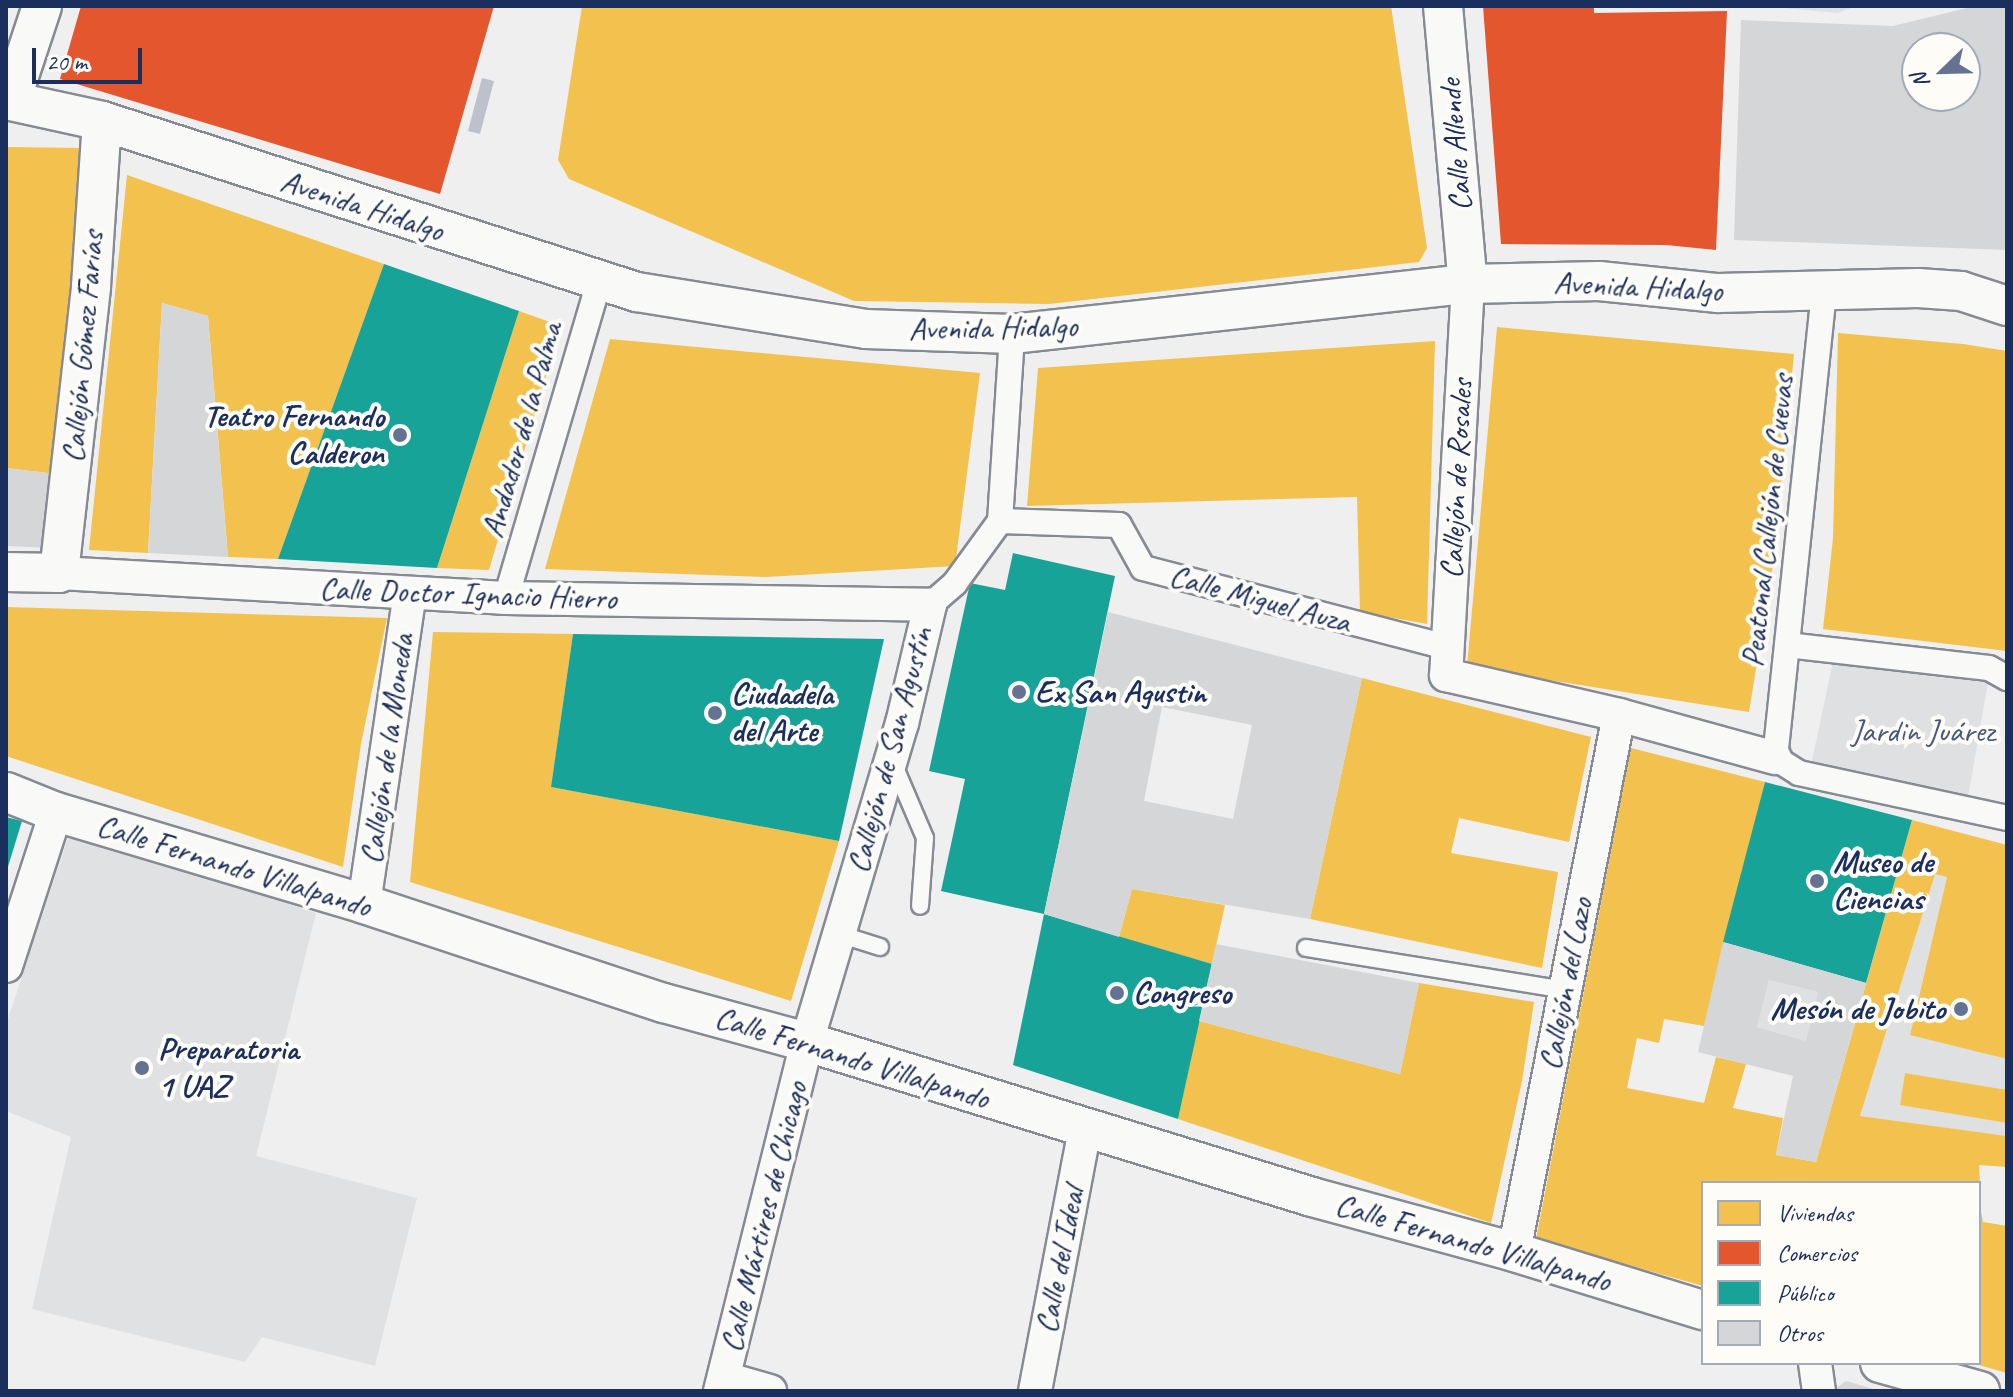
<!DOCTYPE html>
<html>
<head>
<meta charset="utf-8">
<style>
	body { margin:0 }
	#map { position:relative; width:2013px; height:1397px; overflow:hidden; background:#efefef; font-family:Caveat,sans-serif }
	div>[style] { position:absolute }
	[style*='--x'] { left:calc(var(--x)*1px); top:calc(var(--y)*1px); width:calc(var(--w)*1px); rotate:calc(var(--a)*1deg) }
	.built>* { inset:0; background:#dfe1e2 }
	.green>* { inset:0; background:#dee0e2 }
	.water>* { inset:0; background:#bdc1cc }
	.homes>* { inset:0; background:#f2c14e }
	.shops>* { inset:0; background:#e4572e }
	.public>* { inset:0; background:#17a398 }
	.building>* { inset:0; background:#d5d6d8 }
	.roads { filter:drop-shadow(2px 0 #868a93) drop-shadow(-2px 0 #868a93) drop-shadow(0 2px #868a93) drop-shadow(0 -2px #868a93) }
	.service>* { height:16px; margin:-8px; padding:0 8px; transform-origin:8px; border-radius:8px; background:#f9f9f8 }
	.pedestrian>* { height:24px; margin:-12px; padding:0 12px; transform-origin:12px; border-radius:12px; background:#f9f9f8 }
	.minor>* { height:32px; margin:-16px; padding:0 16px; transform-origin:16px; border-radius:16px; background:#f9f9f8 }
	.tertiary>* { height:38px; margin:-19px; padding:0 19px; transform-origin:19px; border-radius:19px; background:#f9f9f8 }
	.dots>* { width:22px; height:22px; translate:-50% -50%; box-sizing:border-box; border:4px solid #fdfcf7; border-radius:50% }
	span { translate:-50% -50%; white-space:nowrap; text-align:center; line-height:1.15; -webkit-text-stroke:8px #fdfcf7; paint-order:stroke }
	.street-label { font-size:32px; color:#1b2f5e }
	.poi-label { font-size:32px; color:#1b2f5e; font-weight:700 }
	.right { translate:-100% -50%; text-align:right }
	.left { translate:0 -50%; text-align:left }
	.park-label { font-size:32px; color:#48587c }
	.frame { position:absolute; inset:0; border:8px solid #1b2f5e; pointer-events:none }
	.legend { position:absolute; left:1701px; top:1181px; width:280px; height:184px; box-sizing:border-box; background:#fdfcf7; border:2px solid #a3aaba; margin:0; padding:10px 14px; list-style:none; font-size:24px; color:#1b2f5e }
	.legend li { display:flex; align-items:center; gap:16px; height:40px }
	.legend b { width:40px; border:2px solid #a3aaba }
	.north { position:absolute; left:1901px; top:32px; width:80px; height:80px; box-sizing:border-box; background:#fdfcf7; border:2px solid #a3aaba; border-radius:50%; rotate:247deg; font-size:22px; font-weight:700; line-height:32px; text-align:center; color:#1b2f5e }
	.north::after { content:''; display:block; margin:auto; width:28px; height:36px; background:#657291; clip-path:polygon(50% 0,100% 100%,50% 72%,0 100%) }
	.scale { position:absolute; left:32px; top:48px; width:110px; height:36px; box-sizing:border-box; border:4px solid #1b2f5e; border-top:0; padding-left:10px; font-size:24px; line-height:28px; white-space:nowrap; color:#1b2f5e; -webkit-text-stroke:6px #fdfcf7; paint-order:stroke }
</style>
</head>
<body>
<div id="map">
	<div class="built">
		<i style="clip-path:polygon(70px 832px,316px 913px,256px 1156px,417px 1198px,375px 1366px,262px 1337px,245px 1362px,32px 1309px,71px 1137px,6px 1111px,6px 1025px)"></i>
	</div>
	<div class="green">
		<i style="clip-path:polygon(1761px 6px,1856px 6px,1838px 13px)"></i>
		<i style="clip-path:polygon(1833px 662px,1988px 683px,1968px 797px,1811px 765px)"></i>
		<i style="clip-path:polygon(1935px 874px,1947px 877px,1910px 1034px,2007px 1059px,2007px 1090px,1905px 1073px,1900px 1105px,2007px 1123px,2007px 1136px,1860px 1116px)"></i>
		<i style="clip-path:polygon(1769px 980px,1818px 992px,1806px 1041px,1757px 1027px)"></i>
	</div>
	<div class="water">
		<i style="clip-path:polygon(482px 78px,494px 81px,480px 134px,468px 131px)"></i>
	</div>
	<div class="homes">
		<i style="clip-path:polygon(582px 6px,1391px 6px,1427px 248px,1419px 262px,1049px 304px,854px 301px,569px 179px,558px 160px)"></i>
		<i style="clip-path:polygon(6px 147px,84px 148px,56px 474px,6px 468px)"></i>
		<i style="clip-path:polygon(127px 175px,384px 264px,278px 559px,228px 557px,208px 316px,162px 303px,148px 553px,89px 550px)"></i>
		<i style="clip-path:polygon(519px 311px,561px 326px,489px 570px,437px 568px)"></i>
		<i style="clip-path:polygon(1497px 327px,1794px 354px,1773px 565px,1749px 712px,1467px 667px)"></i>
		<i style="clip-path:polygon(1838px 333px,1963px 344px,2007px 351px,2007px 651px,1823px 629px,1833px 538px)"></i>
		<i style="clip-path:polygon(610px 339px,980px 373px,955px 566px,766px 577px,545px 569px)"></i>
		<i style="clip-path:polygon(1435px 341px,1427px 624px,1360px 612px,1357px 497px,1027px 506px,1038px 368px)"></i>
		<i style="clip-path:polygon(6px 607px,387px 618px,361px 744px,343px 867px,6px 756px)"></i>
		<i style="clip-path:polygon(433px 632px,573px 634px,551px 787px,839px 841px,791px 1001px,410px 882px)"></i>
		<i style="clip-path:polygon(1362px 678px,1591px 737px,1569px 842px,1459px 818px,1451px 853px,1558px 872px,1542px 968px,1310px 919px)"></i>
		<i style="clip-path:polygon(1631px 748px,1765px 782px,1704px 1026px,1664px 1019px,1659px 1043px,1637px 1038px,1627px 1088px,1704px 1103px,1716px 1057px,1746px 1064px,1733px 1108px,1783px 1118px,1776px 1155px,1816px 1162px,1912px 820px,2007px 845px,2007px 1059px,1910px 1035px,1947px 877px,1935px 874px,1860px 1116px,2007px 1136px,2007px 1167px,1979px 1165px,1980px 1183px,1703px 1183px,1703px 1286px,1536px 1239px)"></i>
		<i style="clip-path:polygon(1132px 889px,1225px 905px,1212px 964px,1119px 937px)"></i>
		<i style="clip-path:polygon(1419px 983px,1534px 1002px,1522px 1081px,1491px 1223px,1178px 1119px,1199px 1021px,1400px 1074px)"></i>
		<i style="clip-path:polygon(1905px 1073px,2007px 1090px,2007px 1123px,1900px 1105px)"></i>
		<i style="clip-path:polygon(1979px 1201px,1983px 1222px,2007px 1226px,2007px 1373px,1979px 1365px)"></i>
	</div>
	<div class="shops">
		<i style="clip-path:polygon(81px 6px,494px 6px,440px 194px,60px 79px)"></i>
		<i style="clip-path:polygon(1483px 6px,1594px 6px,1594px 13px,1727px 11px,1716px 250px,1666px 245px,1501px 244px)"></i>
	</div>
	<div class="public">
		<i style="clip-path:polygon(384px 264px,519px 311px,437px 568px,278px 559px)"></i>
		<i style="clip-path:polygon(1013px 553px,1115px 576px,1044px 914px,941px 891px,965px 779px,929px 771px,970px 583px,1005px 590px)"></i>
		<i style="clip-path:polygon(573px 634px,884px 639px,839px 841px,551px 787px)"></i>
		<i style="clip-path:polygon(1765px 782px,1912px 820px,1866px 983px,1723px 942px)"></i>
		<i style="clip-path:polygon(6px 817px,22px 821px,7px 870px,6px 870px)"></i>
		<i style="clip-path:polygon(1044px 914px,1212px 964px,1178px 1119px,1013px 1065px)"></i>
	</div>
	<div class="building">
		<i style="clip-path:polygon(evenodd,1975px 6px,2007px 6px,2007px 250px,1734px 240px,1741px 20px,1893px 26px,1975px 6px,1917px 48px,1965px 48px,1965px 96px,1917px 96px,1917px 48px)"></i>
		<i style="clip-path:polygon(162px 303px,208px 316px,228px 557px,148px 553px)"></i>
		<i style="clip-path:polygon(6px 468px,56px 474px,50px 548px,6px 546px)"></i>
		<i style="clip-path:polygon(evenodd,1108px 612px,1362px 678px,1310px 919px,1132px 889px,1119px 937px,1044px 914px,1108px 612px,1162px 707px,1252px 725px,1233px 819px,1144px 801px,1162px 707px)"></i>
		<i style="clip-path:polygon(evenodd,1723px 942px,1866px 983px,1816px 1162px,1776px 1155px,1793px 1076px,1698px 1052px,1723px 942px,1769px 980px,1818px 992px,1806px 1041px,1757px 1027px,1769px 980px)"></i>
		<i style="clip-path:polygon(1216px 944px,1419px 983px,1400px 1074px,1199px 1021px)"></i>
		<i style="clip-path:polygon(1846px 1381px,1877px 1390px,1877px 1391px,1832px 1391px)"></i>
	</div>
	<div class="roads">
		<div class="service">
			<i style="--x:893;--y:763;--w:82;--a:66.9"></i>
			<i style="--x:925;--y:838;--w:68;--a:94.2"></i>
			<i style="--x:839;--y:934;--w:43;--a:17.6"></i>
			<i style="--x:1306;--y:948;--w:262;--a:9.2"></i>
		</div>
		<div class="pedestrian">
			<i style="--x:1824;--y:292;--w:469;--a:96"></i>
			<i style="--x:1775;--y:758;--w:28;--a:32"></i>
			<i style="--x:1799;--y:773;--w:213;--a:12.2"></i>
			<i style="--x:1000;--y:521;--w:119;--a:1.9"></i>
			<i style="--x:1119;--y:525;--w:49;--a:60.8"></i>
			<i style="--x:1143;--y:568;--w:314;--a:14.6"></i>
			<i style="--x:506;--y:598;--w:330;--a:-73.6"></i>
			<i style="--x:930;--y:605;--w:33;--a:-41"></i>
			<i style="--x:955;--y:583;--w:77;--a:-54"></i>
			<i style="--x:1000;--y:521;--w:187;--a:-86.3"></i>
			<i style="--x:1787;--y:645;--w:203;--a:6.5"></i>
			<i style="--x:1989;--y:668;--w:21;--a:29"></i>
		</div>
		<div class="minor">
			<i style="--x:1468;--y:284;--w:392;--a:93.2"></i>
			<i style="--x:1446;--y:675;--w:178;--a:13"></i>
			<i style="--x:1619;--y:715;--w:162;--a:15.4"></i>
			<i style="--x:59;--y:573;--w:448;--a:3.2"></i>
			<i style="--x:506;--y:598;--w:424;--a:0.9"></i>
			<i style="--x:930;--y:605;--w:121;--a:103.3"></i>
			<i style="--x:902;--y:723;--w:333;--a:106.6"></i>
			<i style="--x:807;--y:1042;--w:360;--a:104"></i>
			<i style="--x:364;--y:904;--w:313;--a:-81.6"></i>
			<i style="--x:6;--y:966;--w:162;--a:-72"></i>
			<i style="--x:1514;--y:1252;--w:547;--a:-78.94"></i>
			<i style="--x:1815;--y:1363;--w:28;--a:82"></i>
			<i style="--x:724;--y:1378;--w:48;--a:15.8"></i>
			<i style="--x:1035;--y:1391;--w:268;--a:-79.2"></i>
		</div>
		<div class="tertiary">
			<i style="--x:1443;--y:6;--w:279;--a:84.9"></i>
			<i style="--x:6;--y:100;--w:98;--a:12.3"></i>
			<i style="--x:102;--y:121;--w:562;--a:17.73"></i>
			<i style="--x:637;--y:292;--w:232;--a:9.2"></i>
			<i style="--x:866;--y:329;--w:146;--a:2"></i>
			<i style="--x:1012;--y:334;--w:459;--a:-6.3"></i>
			<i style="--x:1468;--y:284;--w:131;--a:-1.3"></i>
			<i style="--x:1599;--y:281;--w:120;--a:5.8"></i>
			<i style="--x:1718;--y:293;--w:200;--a:-1.4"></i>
			<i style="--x:1918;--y:288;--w:43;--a:4"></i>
			<i style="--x:1961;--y:291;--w:48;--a:18.1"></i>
			<i style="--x:11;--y:100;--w:99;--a:-71.7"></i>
			<i style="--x:6;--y:572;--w:53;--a:1.1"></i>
			<i style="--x:59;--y:573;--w:289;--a:-83.6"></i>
			<i style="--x:91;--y:286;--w:165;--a:-86.2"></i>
			<i style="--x:6;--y:792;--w:54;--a:21.8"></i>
			<i style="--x:56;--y:812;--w:321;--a:16.6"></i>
			<i style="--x:364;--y:904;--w:316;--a:18.3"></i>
			<i style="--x:664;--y:1003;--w:148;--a:15.3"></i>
			<i style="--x:807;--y:1042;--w:528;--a:17.06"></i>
			<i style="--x:1312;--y:1197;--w:209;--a:15.2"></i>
			<i style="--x:1514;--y:1252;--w:198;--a:17.1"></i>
			<i style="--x:1880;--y:1363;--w:104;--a:15.6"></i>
		</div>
	</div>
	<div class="dots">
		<i style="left:400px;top:435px;background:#657291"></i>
		<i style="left:1019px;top:692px;background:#657291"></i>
		<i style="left:715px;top:713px;background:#657291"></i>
		<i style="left:1817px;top:881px;background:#657291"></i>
		<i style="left:1117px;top:993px;background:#657291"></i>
		<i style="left:1961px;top:1009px;background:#657291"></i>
		<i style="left:142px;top:1068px;background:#657291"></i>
	</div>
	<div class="street-label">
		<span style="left:1456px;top:145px;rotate:-95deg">Calle Allende</span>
		<span style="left:362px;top:206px;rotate:18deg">Avenida Hidalgo</span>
		<span style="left:1638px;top:287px;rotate:3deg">Avenida Hidalgo</span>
		<span style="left:993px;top:328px;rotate:-1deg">Avenida Hidalgo</span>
		<span style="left:83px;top:347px;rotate:-85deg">Callejón Gómez Farías</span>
		<span style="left:522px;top:430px;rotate:-74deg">Andador de la Palma</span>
		<span style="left:1457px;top:479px;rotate:-87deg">Callejón de Rosales</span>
		<span style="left:1768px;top:521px;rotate:-84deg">Peatonal Callejón de Cuevas</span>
		<span style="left:468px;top:594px;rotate:2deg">Calle Doctor Ignacio Hierro</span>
		<span style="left:1260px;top:599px;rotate:15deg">Calle Miguel Auza</span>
		<span style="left:387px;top:749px;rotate:-82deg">Callejón de la Moneda</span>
		<span style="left:890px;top:750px;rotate:-75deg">Callejón de San Agustín</span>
		<span style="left:234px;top:866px;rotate:17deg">Calle Fernando Villalpando</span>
		<span style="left:1566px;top:984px;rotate:-79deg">Callejón del Lazo</span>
		<span style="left:852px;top:1058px;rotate:17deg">Calle Fernando Villalpando</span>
		<span style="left:764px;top:1217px;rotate:-76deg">Calle Mártires de Chicago</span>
		<span style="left:1473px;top:1243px;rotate:16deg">Calle Fernando Villalpando</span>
		<span style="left:1060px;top:1260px;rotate:-79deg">Calle del Ideal</span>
	</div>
	<div class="poi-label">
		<span class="right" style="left:384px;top:435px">Teatro Fernando<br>Calderon</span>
		<span class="left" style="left:1035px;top:692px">Ex San Agustin</span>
		<span class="left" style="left:731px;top:713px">Ciudadela<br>del Arte</span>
		<span class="left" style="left:1833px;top:881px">Museo de<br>Ciencias</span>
		<span class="left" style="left:1133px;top:993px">Congreso</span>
		<span class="right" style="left:1945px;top:1009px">Mesón de Jobito</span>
		<span class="left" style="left:158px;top:1068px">Preparatoria<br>1 UAZ</span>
	</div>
	<div class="park-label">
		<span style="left:1923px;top:731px">Jardin Juárez</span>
	</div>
	<div class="frame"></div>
	<ul class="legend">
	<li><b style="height:22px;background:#f2c14e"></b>Viviendas</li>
	<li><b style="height:22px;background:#e4572e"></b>Comercios</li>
	<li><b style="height:22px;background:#17a398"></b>Público</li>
	<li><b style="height:22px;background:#d5d6d8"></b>Otros</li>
	</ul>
	<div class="north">N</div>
	<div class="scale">20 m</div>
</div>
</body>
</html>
